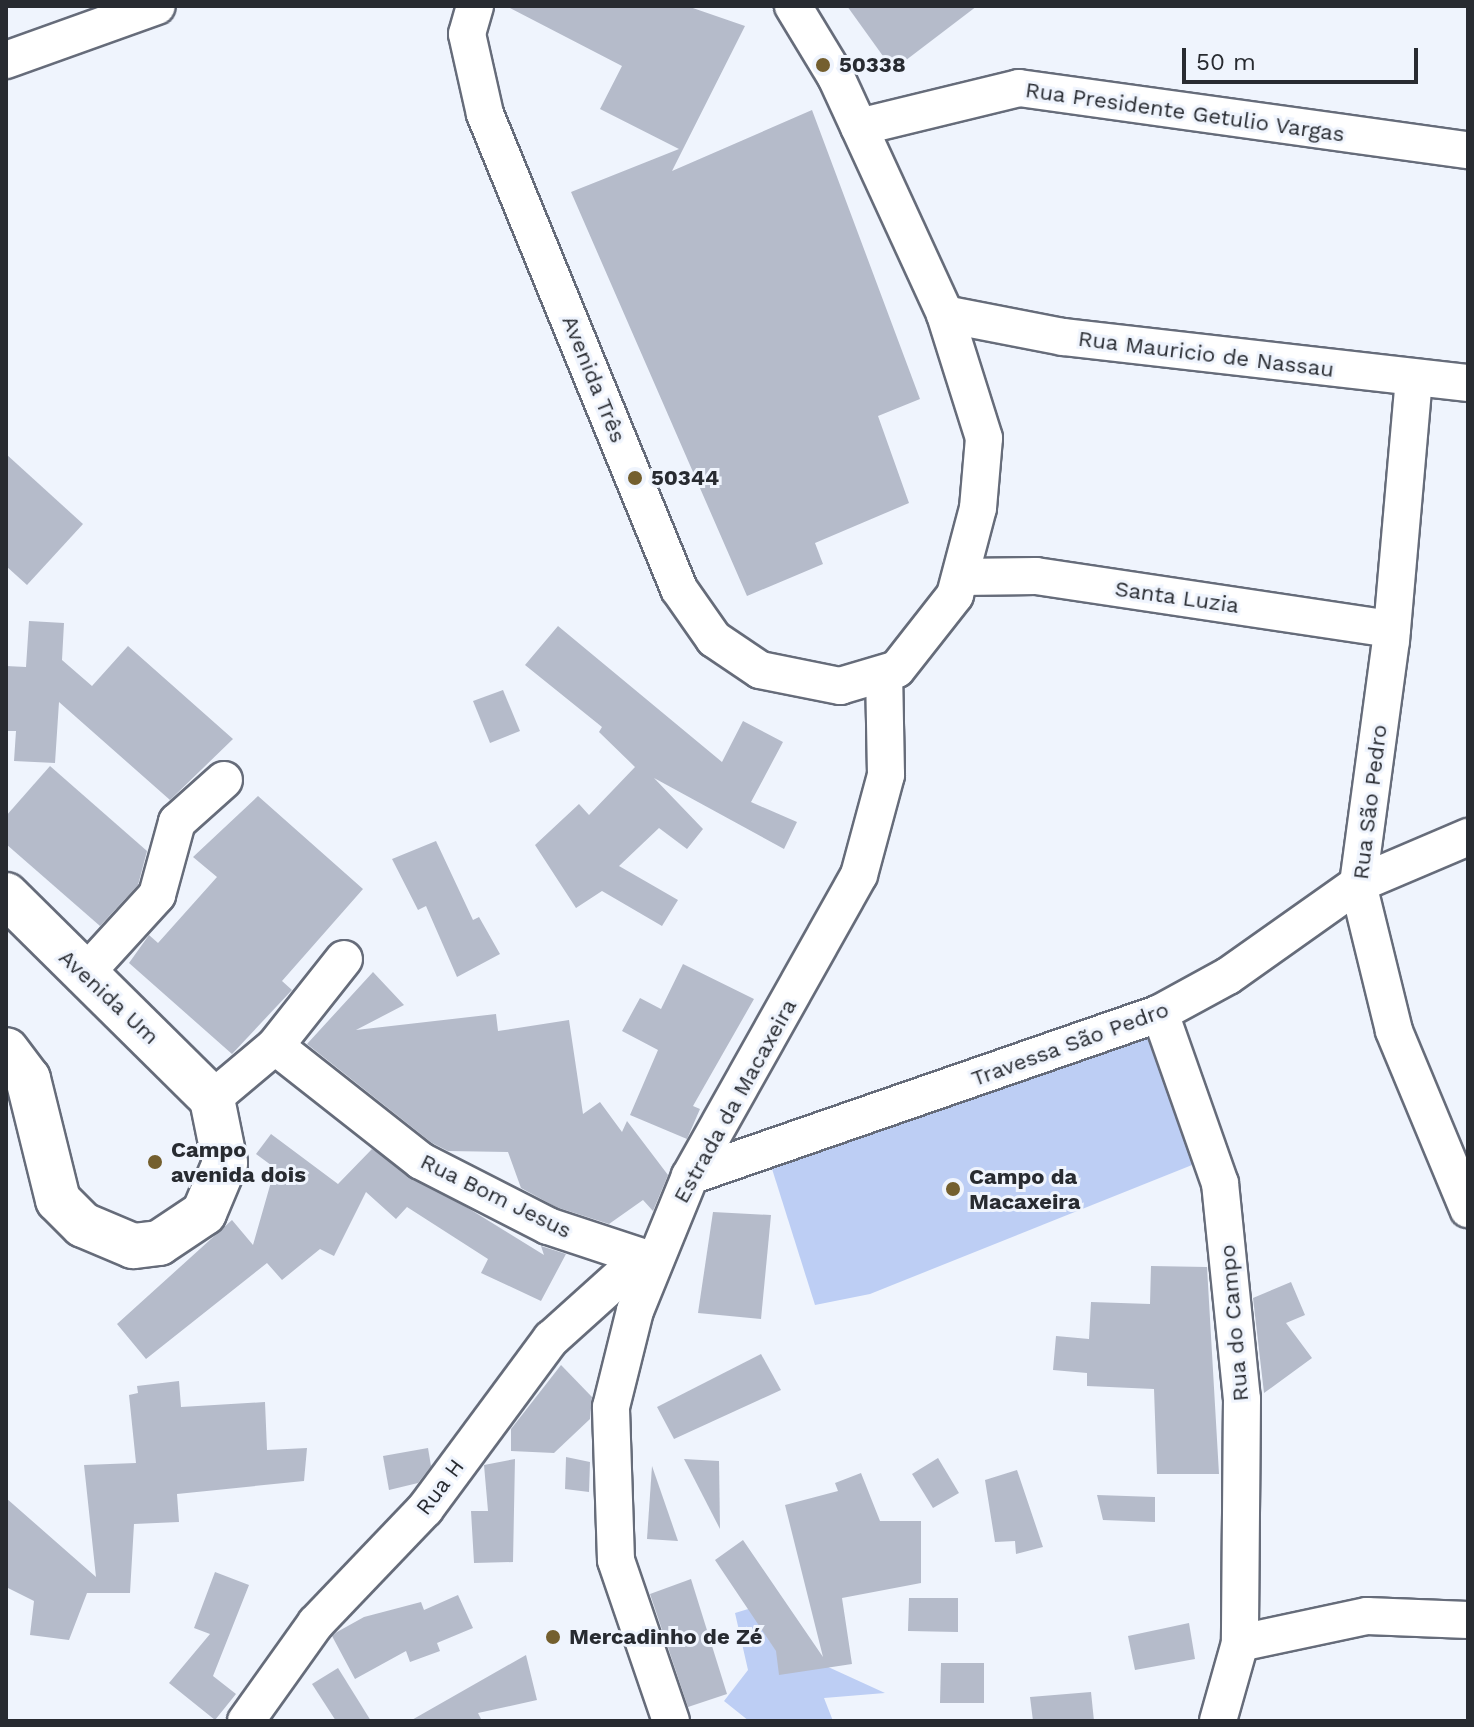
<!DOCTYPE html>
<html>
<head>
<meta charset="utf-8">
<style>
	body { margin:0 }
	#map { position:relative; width:1474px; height:1727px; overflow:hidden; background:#eff4fd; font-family:"Work Sans",sans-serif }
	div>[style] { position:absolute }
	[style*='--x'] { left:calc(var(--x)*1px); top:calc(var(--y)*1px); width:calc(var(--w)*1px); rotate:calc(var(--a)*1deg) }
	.green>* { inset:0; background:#bdcef4 }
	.building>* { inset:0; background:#b5bbca }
	.roads { filter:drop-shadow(2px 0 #666c7a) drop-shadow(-2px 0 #666c7a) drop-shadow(0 2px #666c7a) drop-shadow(0 -2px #666c7a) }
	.street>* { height:36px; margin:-18px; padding:0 18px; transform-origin:18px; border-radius:18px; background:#fff }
	.secondary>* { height:44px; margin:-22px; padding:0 22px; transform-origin:22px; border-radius:22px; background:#fff }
	.dots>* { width:22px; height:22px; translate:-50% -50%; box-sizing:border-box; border:4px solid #eff4fd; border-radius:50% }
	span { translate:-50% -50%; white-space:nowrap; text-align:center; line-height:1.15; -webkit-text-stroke:6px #eff4fd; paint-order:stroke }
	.poi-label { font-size:22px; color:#282b31; font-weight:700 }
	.left { translate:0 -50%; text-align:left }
	.street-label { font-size:22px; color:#282b31 }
	.frame { position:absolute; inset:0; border:8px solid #282b31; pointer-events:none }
	.scale { position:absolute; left:1182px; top:48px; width:236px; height:36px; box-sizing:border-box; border:4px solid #282b31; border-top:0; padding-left:10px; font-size:24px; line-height:28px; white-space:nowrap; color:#282b31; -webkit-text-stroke:6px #eff4fd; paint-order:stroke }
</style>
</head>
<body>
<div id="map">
	<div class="green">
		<i style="clip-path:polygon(1157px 1018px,1212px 1157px,870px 1294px,815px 1305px,767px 1153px)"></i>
		<i style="clip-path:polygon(771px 1602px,826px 1666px,885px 1693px,824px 1698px,833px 1721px,749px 1721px,724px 1701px,748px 1670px,735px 1613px)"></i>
	</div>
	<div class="building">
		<i style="clip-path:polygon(506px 6px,687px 6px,745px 26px,672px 171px,812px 110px,920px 399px,878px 416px,909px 503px,815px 543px,823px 564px,747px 596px,571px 192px,679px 149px,600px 109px,622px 66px)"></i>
		<i style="clip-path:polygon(847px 6px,977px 6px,893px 70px)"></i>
		<i style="clip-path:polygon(6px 454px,83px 524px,27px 585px,6px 566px)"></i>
		<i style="clip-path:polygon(29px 621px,64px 623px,62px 660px,92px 686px,128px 646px,233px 739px,170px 800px,59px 702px,55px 763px,14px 761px,16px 731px,6px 731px,6px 666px,26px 667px)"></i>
		<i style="clip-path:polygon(558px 626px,722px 762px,743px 721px,783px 742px,751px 802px,797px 822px,784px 849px,654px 778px,703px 829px,687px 849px,659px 828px,619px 866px,678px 900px,662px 926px,602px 891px,576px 908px,535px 845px,579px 804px,589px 815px,635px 767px,599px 732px,602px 727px,525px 665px)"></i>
		<i style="clip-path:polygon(503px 690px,520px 731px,490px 743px,473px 701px)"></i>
		<i style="clip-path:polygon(50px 766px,147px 851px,138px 885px,100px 926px,6px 844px,6px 816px)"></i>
		<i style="clip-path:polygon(258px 796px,363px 889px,282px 981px,292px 990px,232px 1054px,129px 963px,149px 935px,158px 943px,217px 877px,193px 857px)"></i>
		<i style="clip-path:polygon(436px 841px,473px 920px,479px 917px,500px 954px,457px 977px,426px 906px,418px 910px,392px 859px)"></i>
		<i style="clip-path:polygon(683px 964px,754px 999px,693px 1106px,700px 1109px,687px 1139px,630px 1115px,658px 1050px,622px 1031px,640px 998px,661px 1009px)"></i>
		<i style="clip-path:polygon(373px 972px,404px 1005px,356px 1030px,496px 1014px,498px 1031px,569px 1020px,583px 1114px,600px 1102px,622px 1132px,627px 1121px,668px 1175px,653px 1211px,643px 1200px,609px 1224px,556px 1207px,521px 1188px,508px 1152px,448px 1151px,432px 1143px,307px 1044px)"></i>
		<i style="clip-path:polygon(271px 1134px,338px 1184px,372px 1149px,544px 1255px,541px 1246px,566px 1254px,541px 1301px,481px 1273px,488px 1259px,407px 1207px,396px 1219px,366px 1192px,334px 1256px,320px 1249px,282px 1280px,267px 1263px,146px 1359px,117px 1324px,232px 1220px,253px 1245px,275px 1168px,256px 1154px)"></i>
		<i style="clip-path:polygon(713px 1212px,771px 1215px,761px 1319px,698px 1313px)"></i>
		<i style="clip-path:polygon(1151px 1266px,1207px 1267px,1219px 1474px,1157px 1474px,1154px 1389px,1087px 1386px,1087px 1373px,1053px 1370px,1056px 1336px,1089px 1339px,1091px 1302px,1150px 1304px)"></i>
		<i style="clip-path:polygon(1291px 1282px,1305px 1315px,1286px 1323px,1312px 1358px,1264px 1393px,1253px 1298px)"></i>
		<i style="clip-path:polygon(761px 1354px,781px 1390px,674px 1439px,657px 1407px)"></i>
		<i style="clip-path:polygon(561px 1365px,592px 1397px,590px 1419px,554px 1453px,511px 1451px,511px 1429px)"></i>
		<i style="clip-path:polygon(179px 1381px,181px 1407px,265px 1402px,267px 1450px,307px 1448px,304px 1481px,177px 1494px,179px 1522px,134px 1524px,130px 1593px,87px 1593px,69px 1640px,30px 1635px,34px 1601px,6px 1587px,6px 1498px,96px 1577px,84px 1465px,136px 1463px,129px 1395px,138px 1393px,137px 1386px)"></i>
		<i style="clip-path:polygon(428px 1448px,431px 1466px,418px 1483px,389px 1490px,383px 1456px)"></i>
		<i style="clip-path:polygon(566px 1457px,590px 1462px,589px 1492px,565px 1489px)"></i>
		<i style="clip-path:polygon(938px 1458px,959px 1493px,933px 1508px,912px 1474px)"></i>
		<i style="clip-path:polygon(515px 1459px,513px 1562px,474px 1563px,471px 1511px,488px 1511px,484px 1465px)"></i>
		<i style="clip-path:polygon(684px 1459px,719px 1461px,720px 1529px)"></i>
		<i style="clip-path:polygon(652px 1466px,678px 1541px,647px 1539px)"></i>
		<i style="clip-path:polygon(1017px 1470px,1043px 1547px,1016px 1554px,1015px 1541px,995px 1542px,985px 1480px)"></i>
		<i style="clip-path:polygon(861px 1473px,880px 1521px,921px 1521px,921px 1583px,842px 1598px,852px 1664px,779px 1675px,776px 1651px,715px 1560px,743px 1540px,823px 1657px,785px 1505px,838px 1491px,835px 1483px)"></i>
		<i style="clip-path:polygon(1097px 1495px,1155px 1497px,1155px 1522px,1103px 1520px)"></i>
		<i style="clip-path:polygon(215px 1572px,249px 1585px,213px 1676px,236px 1694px,215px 1720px,169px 1683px,210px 1634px,194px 1628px)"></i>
		<i style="clip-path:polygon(691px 1579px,727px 1694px,688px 1707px,650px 1594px)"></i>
		<i style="clip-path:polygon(458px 1595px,473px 1628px,437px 1643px,440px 1651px,410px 1662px,406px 1651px,355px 1679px,332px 1636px,337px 1632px,364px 1617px,421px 1602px,424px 1610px)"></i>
		<i style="clip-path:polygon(909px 1598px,958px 1598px,958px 1632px,908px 1631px)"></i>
		<i style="clip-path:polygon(1189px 1623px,1195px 1659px,1135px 1670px,1128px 1636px)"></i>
		<i style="clip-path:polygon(526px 1655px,537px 1700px,478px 1713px,482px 1721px,410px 1721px)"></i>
		<i style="clip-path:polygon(941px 1663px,984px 1663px,984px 1703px,940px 1703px)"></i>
		<i style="clip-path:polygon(338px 1668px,371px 1721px,336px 1721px,312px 1684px)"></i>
		<i style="clip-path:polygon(1091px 1692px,1094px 1721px,1033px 1721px,1030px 1697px)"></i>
	</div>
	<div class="roads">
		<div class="street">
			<i style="--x:475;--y:6;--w:29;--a:106"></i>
			<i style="--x:467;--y:34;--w:82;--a:77.3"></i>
			<i style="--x:485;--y:114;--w:513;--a:67.78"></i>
			<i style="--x:679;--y:589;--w:61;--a:55"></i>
			<i style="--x:714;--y:639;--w:55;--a:34"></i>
			<i style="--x:760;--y:670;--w:82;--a:11.3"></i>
			<i style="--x:840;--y:686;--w:59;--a:-16.6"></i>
			<i style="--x:897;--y:669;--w:94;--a:-51.9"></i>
			<i style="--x:955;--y:595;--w:90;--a:-75.2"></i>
			<i style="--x:978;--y:508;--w:70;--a:-85.1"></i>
			<i style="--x:984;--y:438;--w:130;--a:-107.5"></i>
			<i style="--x:945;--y:314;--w:261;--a:-114.7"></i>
			<i style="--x:836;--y:77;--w:83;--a:-121.2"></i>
			<i style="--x:6;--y:60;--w:160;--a:-19.7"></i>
			<i style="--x:859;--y:127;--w:165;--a:-13.7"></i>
			<i style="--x:1019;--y:88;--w:453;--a:7.9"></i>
			<i style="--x:945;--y:314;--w:120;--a:11"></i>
			<i style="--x:1063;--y:337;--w:408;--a:6.5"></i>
			<i style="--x:1414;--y:378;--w:263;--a:95"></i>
			<i style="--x:1391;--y:640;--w:246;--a:97.7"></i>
			<i style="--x:1358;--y:884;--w:151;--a:76.2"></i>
			<i style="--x:1394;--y:1031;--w:193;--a:67.4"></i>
			<i style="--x:961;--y:577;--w:75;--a:-0.8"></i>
			<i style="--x:1036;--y:576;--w:360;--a:8.5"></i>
			<i style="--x:83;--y:976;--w:110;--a:-47.6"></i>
			<i style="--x:157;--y:895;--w:76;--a:-74.7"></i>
			<i style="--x:177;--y:822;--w:63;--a:-41.8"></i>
			<i style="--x:1160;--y:1013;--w:180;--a:70.6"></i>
			<i style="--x:1220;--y:1183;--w:217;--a:84.2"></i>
			<i style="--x:1242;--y:1399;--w:244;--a:90.5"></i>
			<i style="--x:1240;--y:1643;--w:81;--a:105.8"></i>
			<i style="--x:275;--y:1046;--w:186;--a:38.2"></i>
			<i style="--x:421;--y:1161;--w:143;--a:27.1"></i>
			<i style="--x:548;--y:1226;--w:112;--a:18.3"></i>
			<i style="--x:212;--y:1099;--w:82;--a:-40.1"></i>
			<i style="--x:275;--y:1046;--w:111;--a:-51.6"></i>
			<i style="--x:690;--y:1176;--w:497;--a:-19.1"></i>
			<i style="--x:1160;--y:1013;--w:77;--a:-28.6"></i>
			<i style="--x:1228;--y:976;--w:159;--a:-35.3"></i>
			<i style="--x:1358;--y:884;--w:120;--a:-23.1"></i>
			<i style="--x:1240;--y:1643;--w:130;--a:-12"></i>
			<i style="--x:1367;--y:1616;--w:101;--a:2.3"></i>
			<i style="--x:246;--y:1721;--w:120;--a:-54.5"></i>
			<i style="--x:316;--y:1623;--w:158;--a:-46.3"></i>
			<i style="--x:425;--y:1509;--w:212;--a:-53.5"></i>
			<i style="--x:551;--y:1339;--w:120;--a:-42"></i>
			<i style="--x:671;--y:1721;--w:170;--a:-108.9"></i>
			<i style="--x:616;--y:1560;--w:153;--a:-91.9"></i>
			<i style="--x:611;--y:1407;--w:99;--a:-76"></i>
			<i style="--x:635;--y:1311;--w:146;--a:-67.8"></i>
			<i style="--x:690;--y:1176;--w:345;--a:-60.7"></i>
			<i style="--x:859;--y:875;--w:104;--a:-74.9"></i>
			<i style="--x:886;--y:775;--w:101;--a:-91.1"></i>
		</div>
		<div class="secondary">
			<i style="--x:6;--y:895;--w:290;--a:44.7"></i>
			<i style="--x:212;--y:1099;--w:65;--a:78.5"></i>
			<i style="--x:225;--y:1163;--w:54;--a:112.8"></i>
			<i style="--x:204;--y:1213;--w:54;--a:146.3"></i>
			<i style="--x:159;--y:1243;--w:26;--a:173"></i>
			<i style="--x:133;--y:1246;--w:54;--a:-157.2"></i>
			<i style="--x:83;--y:1225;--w:35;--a:-135"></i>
			<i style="--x:58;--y:1200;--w:125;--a:-103.9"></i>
			<i style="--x:28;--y:1079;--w:36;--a:-127"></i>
		</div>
	</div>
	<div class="dots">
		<i style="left:823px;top:65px;background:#745f2e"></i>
		<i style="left:635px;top:478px;background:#745f2e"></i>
		<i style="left:155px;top:1162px;background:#745f2e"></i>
		<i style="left:953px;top:1189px;background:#745f2e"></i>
		<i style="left:553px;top:1637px;background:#745f2e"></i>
	</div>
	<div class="poi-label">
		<span class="left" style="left:839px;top:65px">50338</span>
		<span class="left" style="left:651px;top:478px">50344</span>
		<span class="left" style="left:171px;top:1162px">Campo<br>avenida dois</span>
		<span class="left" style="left:969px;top:1189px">Campo da<br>Macaxeira</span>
		<span class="left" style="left:569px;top:1637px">Mercadinho de Zé</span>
	</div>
	<div class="street-label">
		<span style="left:1185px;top:112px;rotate:8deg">Rua Presidente Getulio Vargas</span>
		<span style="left:1206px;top:354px;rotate:7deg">Rua Mauricio de Nassau</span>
		<span style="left:594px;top:379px;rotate:68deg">Avenida Três</span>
		<span style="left:1177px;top:597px;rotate:8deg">Santa Luzia</span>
		<span style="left:1370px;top:802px;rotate:-83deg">Rua São Pedro</span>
		<span style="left:109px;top:997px;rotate:43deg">Avenida Um</span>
		<span style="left:1070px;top:1044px;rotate:-20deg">Travessa São Pedro</span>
		<span style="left:735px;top:1101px;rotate:-61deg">Estrada da Macaxeira</span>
		<span style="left:496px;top:1196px;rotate:26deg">Rua Bom Jesus</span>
		<span style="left:1234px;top:1323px;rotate:-95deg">Rua do Campo</span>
		<span style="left:440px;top:1487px;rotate:-53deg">Rua H</span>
	</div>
	<div class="frame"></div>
	<div class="scale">50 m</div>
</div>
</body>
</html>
